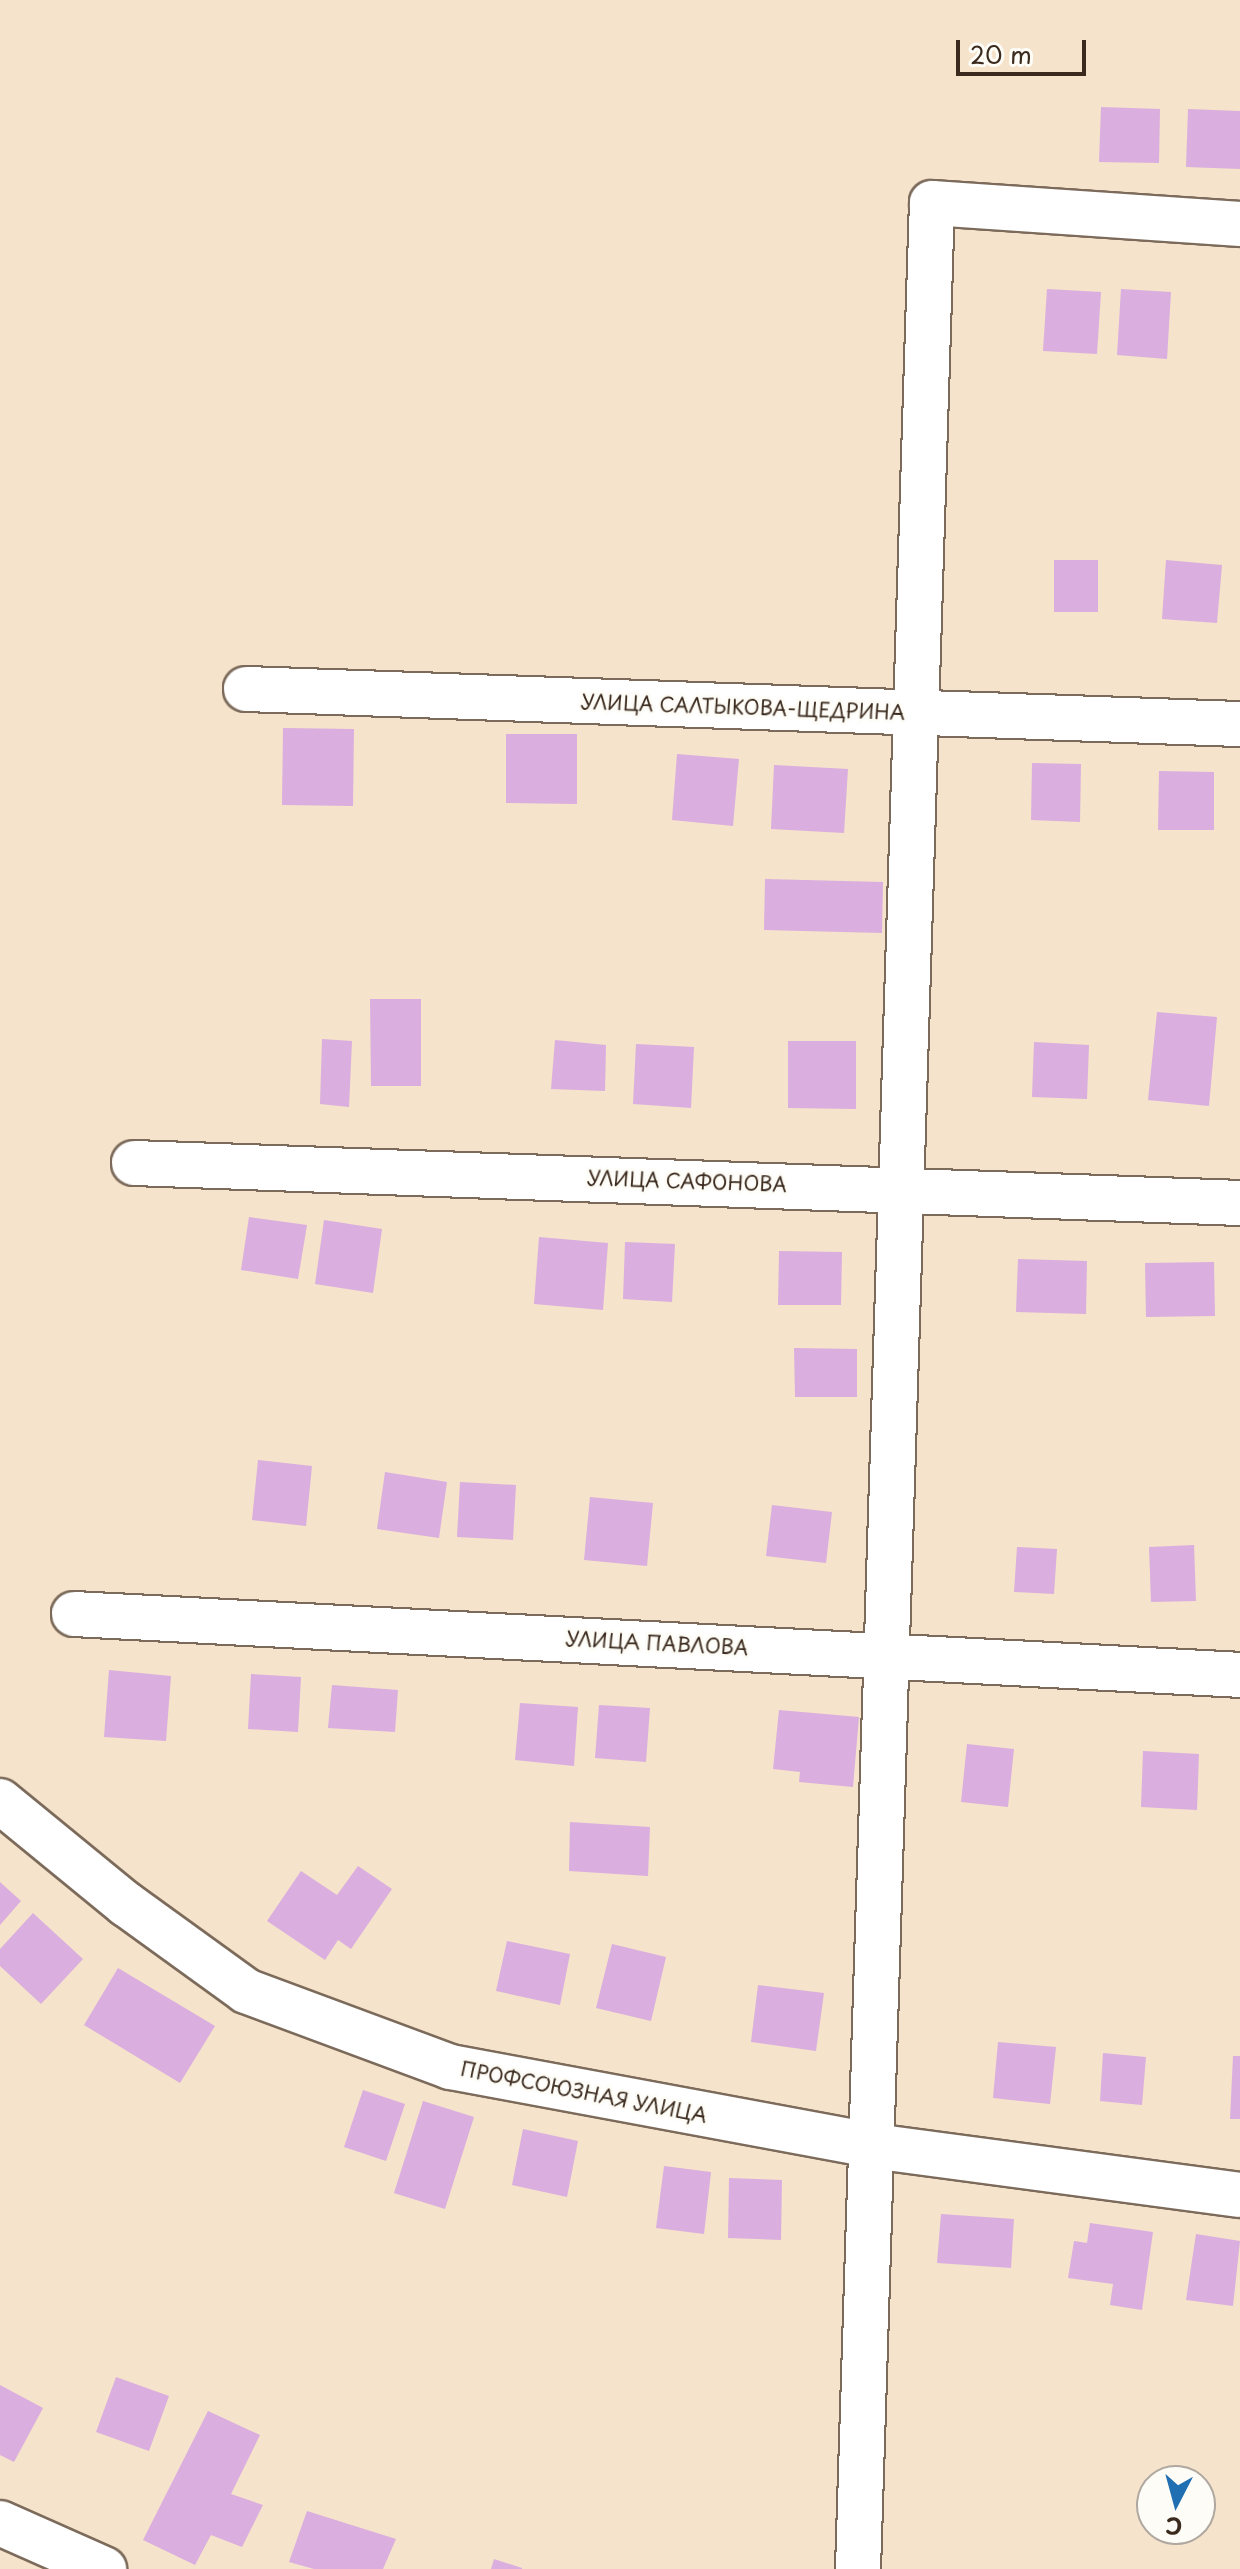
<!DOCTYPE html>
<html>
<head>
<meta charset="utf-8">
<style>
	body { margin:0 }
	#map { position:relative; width:1240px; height:2569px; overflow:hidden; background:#f5e3cb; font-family:"Playpen Sans",sans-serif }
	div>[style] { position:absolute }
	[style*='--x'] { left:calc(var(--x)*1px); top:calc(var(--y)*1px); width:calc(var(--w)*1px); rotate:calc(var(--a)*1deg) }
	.building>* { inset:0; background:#daaedf }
	.roads { filter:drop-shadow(2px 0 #7c6b5b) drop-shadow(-2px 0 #7c6b5b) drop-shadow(0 2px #7c6b5b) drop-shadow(0 -2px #7c6b5b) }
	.minor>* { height:44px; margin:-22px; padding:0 22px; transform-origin:22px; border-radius:22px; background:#fff }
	span { translate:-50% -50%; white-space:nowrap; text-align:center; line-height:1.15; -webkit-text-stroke:6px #fdfcf7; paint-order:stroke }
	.street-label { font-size:20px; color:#3b2a1e }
	.north { position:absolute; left:1136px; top:2465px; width:80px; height:80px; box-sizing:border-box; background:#fdfcf7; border:2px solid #afa8a0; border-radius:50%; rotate:186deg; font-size:22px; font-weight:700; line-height:32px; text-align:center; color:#3b2a1e }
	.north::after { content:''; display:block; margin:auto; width:28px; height:36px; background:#1f6fb2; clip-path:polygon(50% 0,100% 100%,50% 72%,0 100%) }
	.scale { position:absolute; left:956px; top:40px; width:130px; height:36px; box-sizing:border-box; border:4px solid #3b2a1e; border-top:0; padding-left:10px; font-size:24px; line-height:28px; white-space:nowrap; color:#3b2a1e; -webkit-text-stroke:6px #fdfcf7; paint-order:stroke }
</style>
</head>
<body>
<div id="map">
	<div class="building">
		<i style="clip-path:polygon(1101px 107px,1160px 109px,1159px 163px,1099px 162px)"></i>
		<i style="clip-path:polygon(1188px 109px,1240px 111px,1240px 169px,1186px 167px)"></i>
		<i style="clip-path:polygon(1047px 289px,1101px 292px,1097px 354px,1043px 351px)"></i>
		<i style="clip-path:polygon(1121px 289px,1171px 292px,1167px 359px,1117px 355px)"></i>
		<i style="clip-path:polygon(1054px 560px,1098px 560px,1098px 612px,1054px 612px)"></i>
		<i style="clip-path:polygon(1166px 560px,1222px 565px,1217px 623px,1162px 619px)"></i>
		<i style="clip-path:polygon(283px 728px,354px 729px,353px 806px,282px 805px)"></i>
		<i style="clip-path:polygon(506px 734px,577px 734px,577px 804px,506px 803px)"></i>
		<i style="clip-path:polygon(677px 754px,739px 759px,733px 826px,672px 820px)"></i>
		<i style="clip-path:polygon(1032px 763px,1081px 764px,1080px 822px,1031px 820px)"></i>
		<i style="clip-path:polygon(774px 765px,848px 769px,844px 833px,771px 829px)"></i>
		<i style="clip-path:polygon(1159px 771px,1214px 772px,1214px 830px,1158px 830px)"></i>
		<i style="clip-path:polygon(765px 879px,883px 882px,882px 933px,764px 930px)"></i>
		<i style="clip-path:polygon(370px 999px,421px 999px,421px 1086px,371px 1086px)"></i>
		<i style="clip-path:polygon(1157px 1012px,1217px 1017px,1209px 1106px,1148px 1100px)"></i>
		<i style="clip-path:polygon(322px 1039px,352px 1041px,349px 1107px,320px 1104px)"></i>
		<i style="clip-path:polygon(555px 1040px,606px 1045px,605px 1091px,551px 1089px)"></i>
		<i style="clip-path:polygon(788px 1041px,856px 1041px,856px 1109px,788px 1108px)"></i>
		<i style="clip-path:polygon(1034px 1042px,1089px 1045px,1087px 1099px,1032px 1097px)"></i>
		<i style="clip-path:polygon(636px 1044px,694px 1047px,691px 1108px,633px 1104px)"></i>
		<i style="clip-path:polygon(249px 1217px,307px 1225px,298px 1279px,241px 1270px)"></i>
		<i style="clip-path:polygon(324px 1220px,382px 1229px,373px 1293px,315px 1284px)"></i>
		<i style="clip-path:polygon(539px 1237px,608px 1243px,603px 1310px,534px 1304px)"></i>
		<i style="clip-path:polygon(625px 1242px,675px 1244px,672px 1302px,623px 1299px)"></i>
		<i style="clip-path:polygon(779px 1251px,842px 1252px,841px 1305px,778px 1305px)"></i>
		<i style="clip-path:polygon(1018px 1259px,1087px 1261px,1086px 1314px,1016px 1312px)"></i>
		<i style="clip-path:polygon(1214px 1262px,1215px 1316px,1146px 1317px,1145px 1263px)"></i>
		<i style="clip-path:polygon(794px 1348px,857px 1349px,857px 1397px,795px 1397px)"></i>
		<i style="clip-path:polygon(258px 1460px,312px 1466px,306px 1526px,252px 1520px)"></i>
		<i style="clip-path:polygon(385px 1472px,447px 1482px,439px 1538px,377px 1529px)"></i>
		<i style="clip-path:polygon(460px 1482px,516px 1485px,513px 1540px,457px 1537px)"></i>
		<i style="clip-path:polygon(590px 1497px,653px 1503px,647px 1566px,584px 1560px)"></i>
		<i style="clip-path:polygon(772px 1505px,832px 1512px,826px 1563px,766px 1556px)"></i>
		<i style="clip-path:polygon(1194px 1545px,1196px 1601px,1151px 1602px,1149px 1547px)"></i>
		<i style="clip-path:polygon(1017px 1547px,1057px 1549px,1054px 1594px,1014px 1592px)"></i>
		<i style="clip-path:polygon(109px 1670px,171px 1676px,166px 1741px,104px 1737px)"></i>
		<i style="clip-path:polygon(251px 1674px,301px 1677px,298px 1732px,248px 1729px)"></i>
		<i style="clip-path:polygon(332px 1685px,398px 1690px,395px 1732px,328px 1728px)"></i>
		<i style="clip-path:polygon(520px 1703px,578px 1707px,574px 1766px,515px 1760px)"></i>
		<i style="clip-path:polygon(599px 1705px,650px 1708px,646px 1762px,595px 1758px)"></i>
		<i style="clip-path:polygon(779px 1710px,859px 1717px,853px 1787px,799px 1782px,800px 1772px,773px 1769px)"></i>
		<i style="clip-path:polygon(967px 1744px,1014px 1749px,1008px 1807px,961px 1802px)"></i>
		<i style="clip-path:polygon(1143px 1751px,1199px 1754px,1197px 1810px,1141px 1807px)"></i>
		<i style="clip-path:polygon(570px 1822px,650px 1827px,648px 1876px,569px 1871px)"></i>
		<i style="clip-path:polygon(358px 1866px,392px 1889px,351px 1949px,338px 1940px,325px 1960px,267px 1921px,301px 1871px,337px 1895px)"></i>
		<i style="clip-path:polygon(0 1882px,21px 1901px,0 1925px)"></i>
		<i style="clip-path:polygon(33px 1913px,83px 1959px,41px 2004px,0 1966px,0 1949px)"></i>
		<i style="clip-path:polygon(507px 1941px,570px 1954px,560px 2005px,496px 1991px)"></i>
		<i style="clip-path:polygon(612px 1944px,666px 1957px,651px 2021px,596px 2008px)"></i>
		<i style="clip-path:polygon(118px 1968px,215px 2026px,180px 2083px,84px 2025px)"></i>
		<i style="clip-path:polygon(758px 1985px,824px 1993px,816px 2051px,751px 2042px)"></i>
		<i style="clip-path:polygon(998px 2042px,1056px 2047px,1050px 2104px,993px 2098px)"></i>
		<i style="clip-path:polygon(1103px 2053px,1146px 2057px,1142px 2105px,1100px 2101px)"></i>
		<i style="clip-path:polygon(1233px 2056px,1240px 2056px,1240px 2119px,1230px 2119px)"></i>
		<i style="clip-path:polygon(363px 2090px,405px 2104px,386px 2161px,344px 2147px)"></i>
		<i style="clip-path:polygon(423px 2101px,474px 2117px,445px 2209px,394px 2193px)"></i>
		<i style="clip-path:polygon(523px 2129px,578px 2141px,567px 2197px,512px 2185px)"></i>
		<i style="clip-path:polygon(664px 2166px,711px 2172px,704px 2234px,656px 2228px)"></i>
		<i style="clip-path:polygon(729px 2178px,782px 2180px,781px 2240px,728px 2238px)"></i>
		<i style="clip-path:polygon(941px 2214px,1014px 2219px,1011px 2268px,937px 2263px)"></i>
		<i style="clip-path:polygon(1090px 2223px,1153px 2232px,1142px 2310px,1110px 2305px,1113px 2284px,1068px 2278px,1074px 2241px,1087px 2243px)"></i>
		<i style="clip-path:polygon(1196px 2234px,1240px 2241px,1233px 2306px,1186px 2300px)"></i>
		<i style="clip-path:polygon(116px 2377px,169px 2396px,149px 2451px,96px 2432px)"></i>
		<i style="clip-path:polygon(0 2385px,43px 2408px,14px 2462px,0 2455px)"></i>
		<i style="clip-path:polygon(208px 2411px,260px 2435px,231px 2494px,263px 2505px,242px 2547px,211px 2535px,195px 2565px,143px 2540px)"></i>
		<i style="clip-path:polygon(307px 2511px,396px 2539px,383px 2569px,314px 2569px,289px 2562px)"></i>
		<i style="clip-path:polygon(494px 2559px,522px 2568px,522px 2569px,491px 2569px)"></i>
	</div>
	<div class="roads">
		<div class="minor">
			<i style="--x:246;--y:689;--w:995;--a:2.02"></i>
			<i style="--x:134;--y:1163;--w:1107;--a:2.07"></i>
			<i style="--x:74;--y:1614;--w:1168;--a:2.99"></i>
			<i style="--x:0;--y:1801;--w:163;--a:39.3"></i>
			<i style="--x:126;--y:1904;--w:148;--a:35.9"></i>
			<i style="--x:246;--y:1991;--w:218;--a:20.4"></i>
			<i style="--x:450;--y:2067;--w:445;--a:10.5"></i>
			<i style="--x:888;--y:2148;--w:355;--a:7.6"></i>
			<i style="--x:0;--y:2523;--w:114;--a:23.9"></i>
			<i style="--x:858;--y:2569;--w:2367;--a:-88.21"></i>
			<i style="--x:932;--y:203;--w:309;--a:3.9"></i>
		</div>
	</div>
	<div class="street-label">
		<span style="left:743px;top:707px;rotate:2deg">УЛИЦА САЛТЫКОВА-ЩЕДРИНА</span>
		<span style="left:687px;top:1181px;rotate:2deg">УЛИЦА САФОНОВА</span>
		<span style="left:657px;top:1643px;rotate:3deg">УЛИЦА ПАВЛОВА</span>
		<span style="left:584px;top:2092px;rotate:11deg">ПРОФСОЮЗНАЯ УЛИЦА</span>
	</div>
	<div class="north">С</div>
	<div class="scale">20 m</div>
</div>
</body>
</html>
